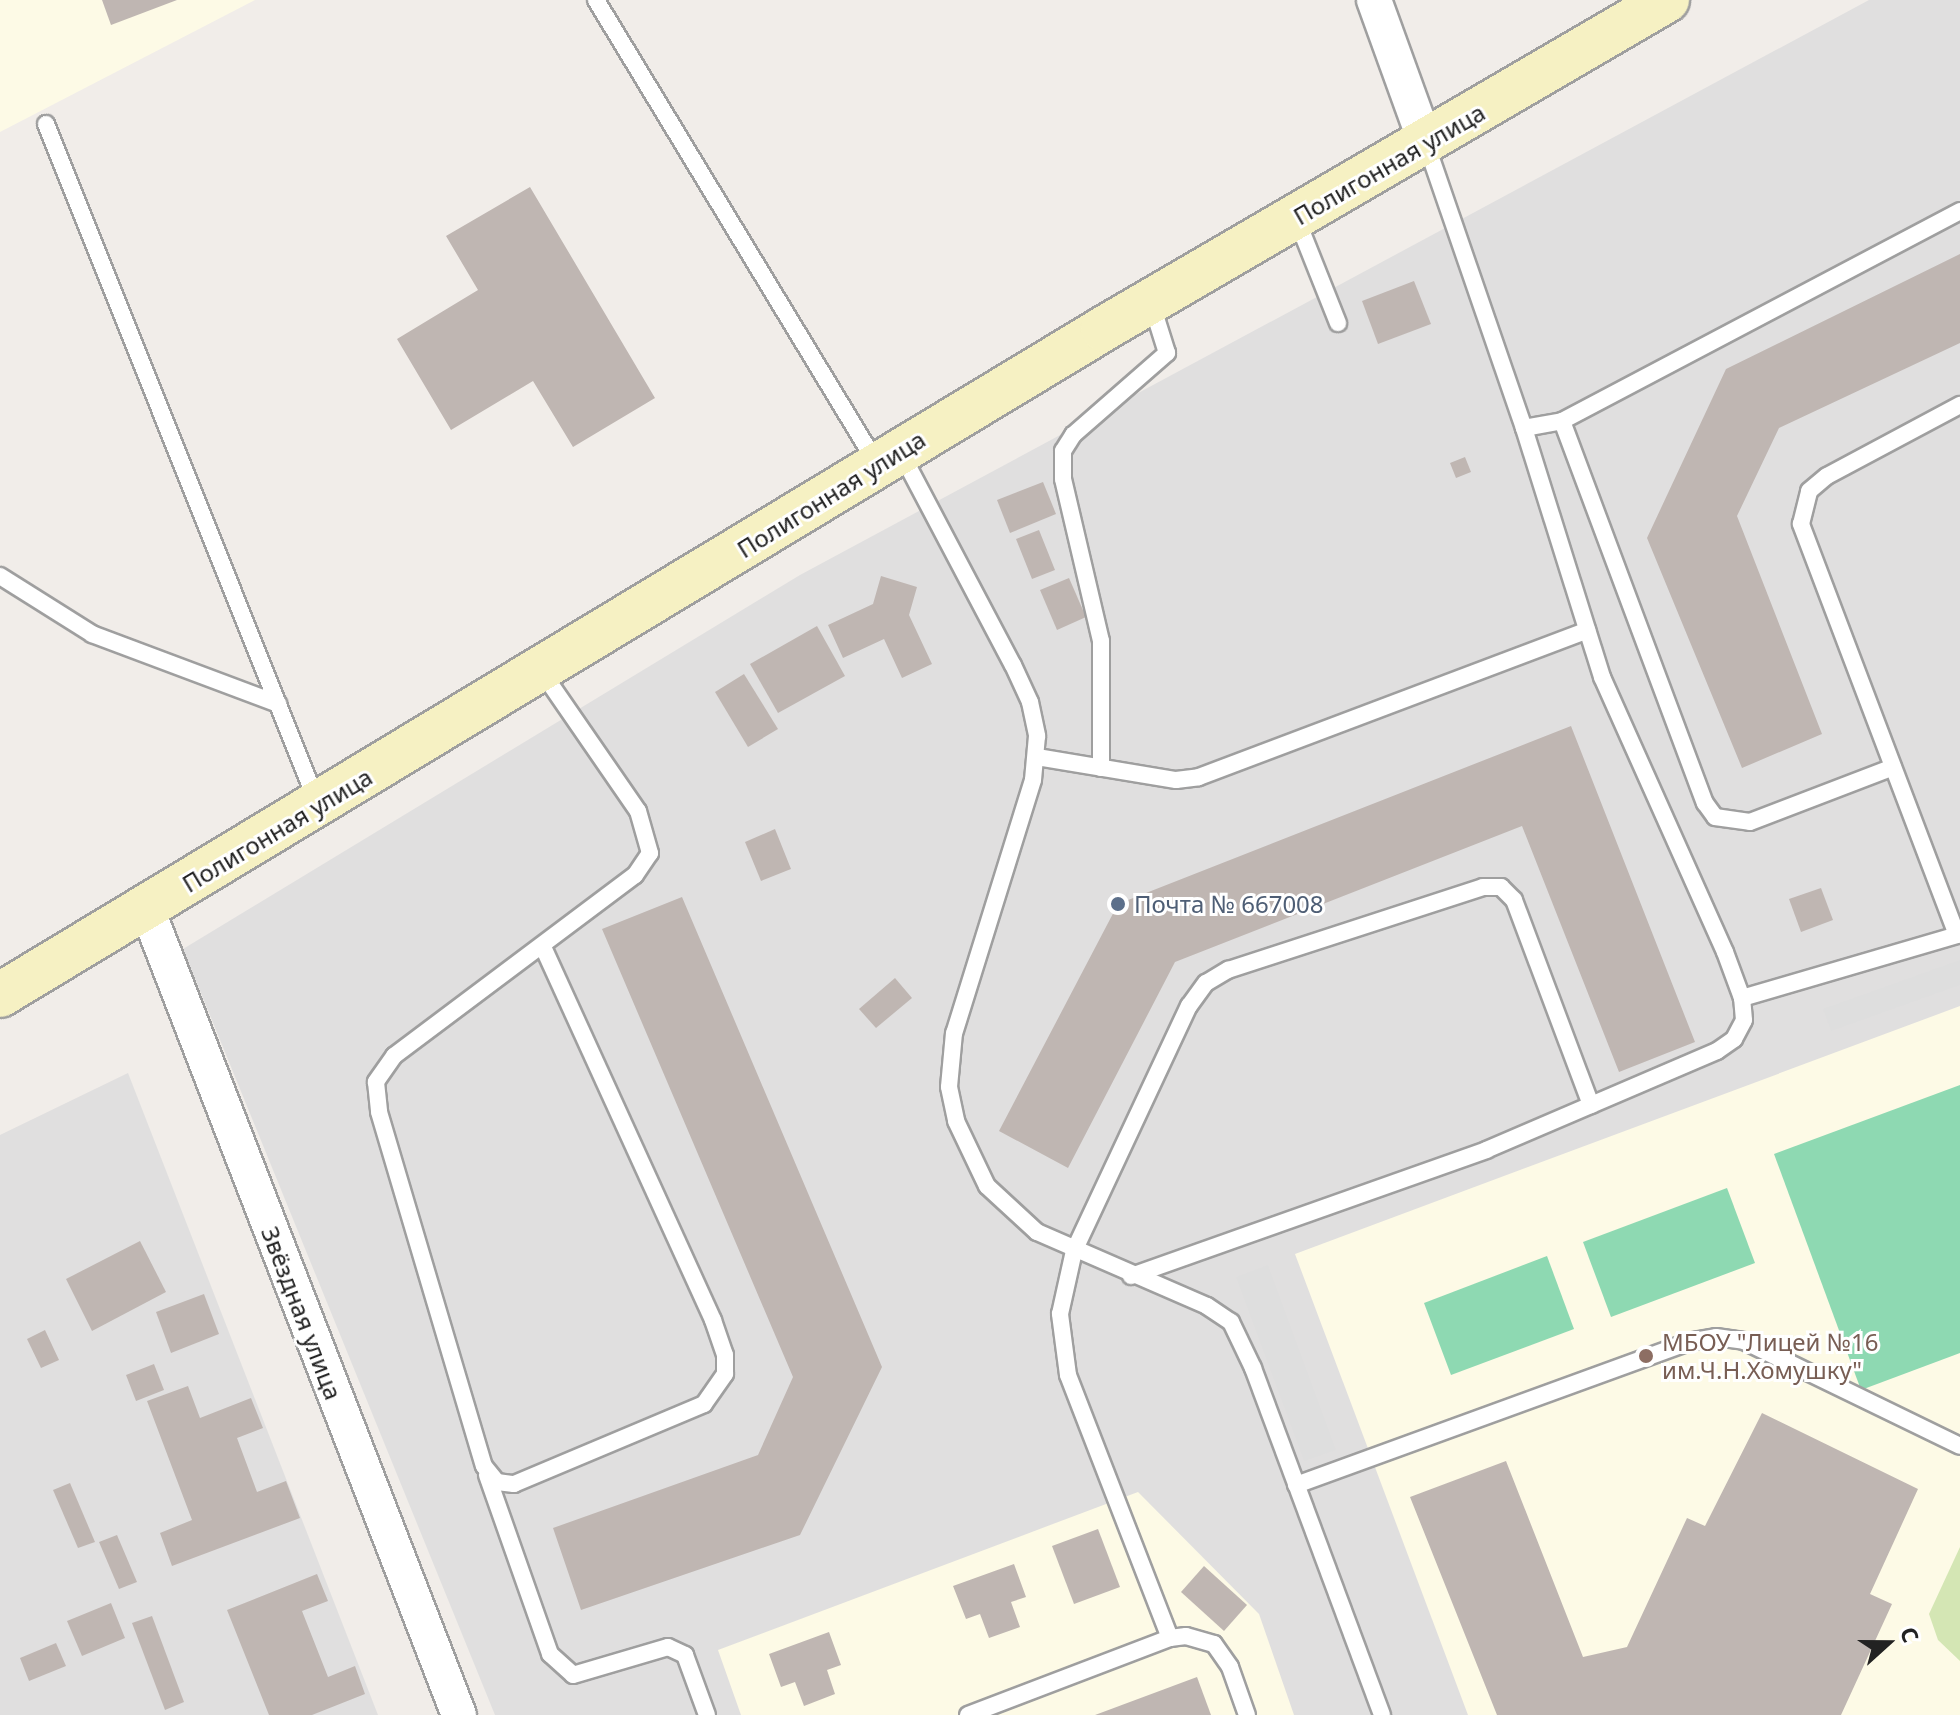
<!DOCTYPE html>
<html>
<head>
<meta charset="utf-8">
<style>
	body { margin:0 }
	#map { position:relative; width:1960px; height:1715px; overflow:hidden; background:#f1ede9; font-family:"Noto Sans",sans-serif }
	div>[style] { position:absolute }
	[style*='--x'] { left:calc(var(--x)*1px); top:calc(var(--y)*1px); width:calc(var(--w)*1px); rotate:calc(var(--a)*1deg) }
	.residential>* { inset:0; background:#e0dfdf }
	.education>* { inset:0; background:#fdfae6 }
	.grass>* { inset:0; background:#d4e6b4 }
	.pitch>* { inset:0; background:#8ed9b2 }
	.parking>* { inset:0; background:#dedede }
	.building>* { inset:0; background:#bfb6b2 }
	.roads { filter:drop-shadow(2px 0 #9f9f9f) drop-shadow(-2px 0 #9f9f9f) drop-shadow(0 2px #9f9f9f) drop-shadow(0 -2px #9f9f9f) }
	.lane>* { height:16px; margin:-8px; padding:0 8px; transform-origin:8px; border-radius:8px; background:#fff }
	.street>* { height:34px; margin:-17px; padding:0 17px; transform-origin:17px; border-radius:17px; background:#fff }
	.secondary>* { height:44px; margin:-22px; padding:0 22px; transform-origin:22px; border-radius:22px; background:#f6f1c3 }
	.dots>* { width:22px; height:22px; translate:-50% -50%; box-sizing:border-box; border:4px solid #fff; border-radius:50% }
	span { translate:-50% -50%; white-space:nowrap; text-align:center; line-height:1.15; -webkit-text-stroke:6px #fff; paint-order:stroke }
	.street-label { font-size:24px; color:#222 }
	.service-label { font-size:24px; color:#4e5e75 }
	.left { translate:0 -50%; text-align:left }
	.education-label { font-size:24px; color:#785e54 }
	.north { position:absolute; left:1848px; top:1603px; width:80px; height:80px; -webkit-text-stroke:6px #fff; paint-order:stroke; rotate:69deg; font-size:22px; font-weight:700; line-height:32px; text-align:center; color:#222 }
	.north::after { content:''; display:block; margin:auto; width:28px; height:36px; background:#222; clip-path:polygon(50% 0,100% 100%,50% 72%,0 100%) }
</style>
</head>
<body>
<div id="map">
	<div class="residential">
		<i style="clip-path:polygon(1869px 0,1960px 0,1960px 1715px,495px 1715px,183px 949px,800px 575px)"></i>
		<i style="clip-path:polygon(128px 1073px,378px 1715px,0 1715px,0 1135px)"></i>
	</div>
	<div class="education">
		<i style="clip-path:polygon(0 0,255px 0,0 132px)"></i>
		<i style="clip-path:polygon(1960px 1006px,1960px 1715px,1468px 1715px,1295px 1254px)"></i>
		<i style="clip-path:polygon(1138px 1492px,1259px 1614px,1294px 1715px,741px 1715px,718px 1650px)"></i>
	</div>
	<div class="grass">
		<i style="clip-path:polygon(1960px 1547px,1960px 1661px,1938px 1640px,1929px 1614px)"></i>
	</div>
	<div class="pitch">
		<i style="clip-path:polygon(1960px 1085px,1960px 1353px,1861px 1390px,1774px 1154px)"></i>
		<i style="clip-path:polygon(1727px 1188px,1755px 1263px,1611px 1317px,1583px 1242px)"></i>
		<i style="clip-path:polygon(1547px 1256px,1574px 1329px,1451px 1375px,1424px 1303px)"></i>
	</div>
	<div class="parking">
		<i style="clip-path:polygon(1960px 960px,1960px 985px,1831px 1031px,1823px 1009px)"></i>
		<i style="clip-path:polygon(1268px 1265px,1336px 1450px,1304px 1461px,1236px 1277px)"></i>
	</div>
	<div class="building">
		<i style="clip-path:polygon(102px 0,177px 0,111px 25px)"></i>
		<i style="clip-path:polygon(530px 187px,655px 398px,573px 447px,533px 381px,451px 430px,397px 339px,478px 290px,446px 236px)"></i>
		<i style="clip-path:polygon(1960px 254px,1960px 343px,1779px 428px,1737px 516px,1822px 734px,1742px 768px,1647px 538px,1726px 369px)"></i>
		<i style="clip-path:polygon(1414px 281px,1431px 324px,1378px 344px,1362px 301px)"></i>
		<i style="clip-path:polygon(1465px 457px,1471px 472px,1456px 478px,1450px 463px)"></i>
		<i style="clip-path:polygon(1043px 482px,1056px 514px,1010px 533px,997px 500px)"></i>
		<i style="clip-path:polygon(1039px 530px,1055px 570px,1032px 579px,1016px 539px)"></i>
		<i style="clip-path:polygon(881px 576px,917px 587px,909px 615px,932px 664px,902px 678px,884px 639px,843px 658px,828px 625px,873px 604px)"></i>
		<i style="clip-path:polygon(1069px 578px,1086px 617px,1057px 630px,1040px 590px)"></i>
		<i style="clip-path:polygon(817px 626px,845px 676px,778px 713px,750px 664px)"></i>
		<i style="clip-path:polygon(744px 674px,778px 729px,748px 747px,715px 692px)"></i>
		<i style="clip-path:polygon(1571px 726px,1695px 1042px,1619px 1072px,1522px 826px,1175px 962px,1068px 1168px,999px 1131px,1118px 904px)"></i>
		<i style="clip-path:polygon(775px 829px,791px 869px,761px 881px,745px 842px)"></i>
		<i style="clip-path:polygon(1821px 888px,1833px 920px,1801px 932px,1789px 899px)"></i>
		<i style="clip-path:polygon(682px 897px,882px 1367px,800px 1535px,581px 1610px,553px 1528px,758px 1455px,793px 1377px,602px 929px)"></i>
		<i style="clip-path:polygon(895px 978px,912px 998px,876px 1028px,859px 1009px)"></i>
		<i style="clip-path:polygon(140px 1241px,166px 1292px,92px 1331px,66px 1279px)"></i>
		<i style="clip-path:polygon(204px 1294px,219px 1334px,171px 1353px,156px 1312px)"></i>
		<i style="clip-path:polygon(45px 1330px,59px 1360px,41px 1368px,27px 1339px)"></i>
		<i style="clip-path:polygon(154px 1364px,164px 1390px,136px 1401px,126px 1375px)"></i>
		<i style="clip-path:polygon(188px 1386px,200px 1418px,251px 1398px,263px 1428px,237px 1438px,257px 1492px,286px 1481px,300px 1518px,172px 1566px,160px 1533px,192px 1520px,147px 1401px)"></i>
		<i style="clip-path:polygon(1762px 1413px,1918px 1489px,1870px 1594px,1892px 1604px,1841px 1715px,1497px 1715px,1410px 1497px,1506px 1461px,1583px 1657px,1627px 1647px,1687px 1518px,1705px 1526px)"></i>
		<i style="clip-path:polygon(70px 1483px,95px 1542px,78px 1548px,53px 1490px)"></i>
		<i style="clip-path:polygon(1098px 1529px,1120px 1587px,1074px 1604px,1052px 1546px)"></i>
		<i style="clip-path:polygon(117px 1535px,137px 1582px,119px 1589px,99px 1542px)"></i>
		<i style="clip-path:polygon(1014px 1564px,1026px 1597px,1011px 1602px,1020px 1627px,989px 1638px,980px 1614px,966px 1619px,953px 1586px)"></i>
		<i style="clip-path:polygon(1204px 1566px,1247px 1605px,1224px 1631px,1181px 1592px)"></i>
		<i style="clip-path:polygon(317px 1574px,328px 1601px,302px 1611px,328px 1677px,355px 1666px,365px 1694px,312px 1715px,269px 1715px,227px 1610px)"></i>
		<i style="clip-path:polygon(111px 1603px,125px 1638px,82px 1656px,67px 1621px)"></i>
		<i style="clip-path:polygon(152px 1616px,184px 1702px,165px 1710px,132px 1623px)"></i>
		<i style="clip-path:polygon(829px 1632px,841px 1665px,827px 1670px,835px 1694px,804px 1706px,795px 1682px,781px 1687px,769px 1654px)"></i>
		<i style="clip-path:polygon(56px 1643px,66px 1666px,29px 1681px,20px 1658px)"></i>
		<i style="clip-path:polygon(1197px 1677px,1211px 1715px,1095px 1715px)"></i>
	</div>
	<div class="roads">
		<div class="lane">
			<i style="--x:596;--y:0;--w:542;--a:58.8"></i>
			<i style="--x:46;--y:124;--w:730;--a:68.21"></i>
			<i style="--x:1297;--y:220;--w:111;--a:68.3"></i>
			<i style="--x:1562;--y:421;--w:408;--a:69.5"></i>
			<i style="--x:1705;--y:803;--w:17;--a:54"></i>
			<i style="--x:1715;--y:817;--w:35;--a:8"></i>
			<i style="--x:1750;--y:822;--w:153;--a:-21"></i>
			<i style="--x:1524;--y:428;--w:39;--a:-10"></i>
			<i style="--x:1562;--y:421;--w:450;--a:-27.8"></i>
			<i style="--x:901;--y:453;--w:240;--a:62.2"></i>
			<i style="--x:1013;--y:665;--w:41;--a:65.3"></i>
			<i style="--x:1030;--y:702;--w:35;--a:78"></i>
			<i style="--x:1037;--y:736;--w:44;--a:95.2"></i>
			<i style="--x:1033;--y:780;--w:265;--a:107.3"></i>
			<i style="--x:954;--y:1033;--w:54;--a:95.3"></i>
			<i style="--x:949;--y:1087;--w:35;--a:78"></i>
			<i style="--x:956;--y:1121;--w:72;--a:64.5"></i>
			<i style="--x:987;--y:1186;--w:68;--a:42.6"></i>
			<i style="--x:1037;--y:1232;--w:185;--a:23.5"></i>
			<i style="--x:1207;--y:1306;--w:29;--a:34"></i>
			<i style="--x:1231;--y:1322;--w:51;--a:64.4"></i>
			<i style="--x:1253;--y:1368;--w:370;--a:69.6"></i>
			<i style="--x:0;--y:576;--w:109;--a:32.2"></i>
			<i style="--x:92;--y:634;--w:199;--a:20.6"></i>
			<i style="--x:542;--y:672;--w:169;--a:55.4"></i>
			<i style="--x:638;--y:811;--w:44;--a:74.1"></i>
			<i style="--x:650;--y:853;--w:27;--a:124"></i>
			<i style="--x:635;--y:875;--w:301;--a:143.1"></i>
			<i style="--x:394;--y:1056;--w:32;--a:125"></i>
			<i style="--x:376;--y:1082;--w:30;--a:84"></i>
			<i style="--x:379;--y:1112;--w:369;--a:73.5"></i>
			<i style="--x:484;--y:1466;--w:21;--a:51"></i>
			<i style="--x:497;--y:1482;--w:17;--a:7"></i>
			<i style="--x:514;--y:1484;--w:206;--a:-22.8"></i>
			<i style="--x:704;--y:1404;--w:37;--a:-55"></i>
			<i style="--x:725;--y:1374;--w:19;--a:-90"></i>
			<i style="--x:725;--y:1355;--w:37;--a:-109"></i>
			<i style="--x:713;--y:1320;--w:410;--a:-114.5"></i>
			<i style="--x:1037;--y:757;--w:141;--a:9.4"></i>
			<i style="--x:1176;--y:780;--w:23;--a:-7"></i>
			<i style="--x:1199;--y:777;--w:415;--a:-20.7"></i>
			<i style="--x:1101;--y:768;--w:127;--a:-90"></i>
			<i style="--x:1101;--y:641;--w:166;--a:-103.2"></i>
			<i style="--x:1063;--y:479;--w:28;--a:-90"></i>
			<i style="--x:1063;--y:451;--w:19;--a:-58"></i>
			<i style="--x:1073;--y:435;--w:125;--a:-41.1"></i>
			<i style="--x:1167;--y:353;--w:53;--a:-107.4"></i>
			<i style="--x:1742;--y:998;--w:224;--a:-16.3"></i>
			<i style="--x:1957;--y:935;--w:440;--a:-110.8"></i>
			<i style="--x:1801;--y:524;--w:34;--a:-76"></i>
			<i style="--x:1809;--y:491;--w:23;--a:-40"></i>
			<i style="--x:1827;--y:476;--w:151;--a:-28.1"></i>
			<i style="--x:1131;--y:1276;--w:377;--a:-19.5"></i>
			<i style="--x:1486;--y:1150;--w:251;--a:-23.2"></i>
			<i style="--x:1717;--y:1051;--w:21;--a:-35"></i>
			<i style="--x:1734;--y:1039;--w:21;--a:-62"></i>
			<i style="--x:1744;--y:1020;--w:22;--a:-95"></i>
			<i style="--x:1742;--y:998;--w:49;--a:-110.3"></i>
			<i style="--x:1725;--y:952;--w:301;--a:-114.1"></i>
			<i style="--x:1602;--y:677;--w:261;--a:-107.4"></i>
			<i style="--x:1524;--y:428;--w:300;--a:-109"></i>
			<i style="--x:487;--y:1475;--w:190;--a:70.6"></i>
			<i style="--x:550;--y:1654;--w:31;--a:42"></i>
			<i style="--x:573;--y:1675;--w:99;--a:-16.4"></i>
			<i style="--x:668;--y:1647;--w:19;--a:25"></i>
			<i style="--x:685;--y:1655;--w:64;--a:69.9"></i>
			<i style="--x:1296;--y:1485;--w:417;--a:-20"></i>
			<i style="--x:1688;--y:1342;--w:28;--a:-10"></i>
			<i style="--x:1716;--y:1337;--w:28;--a:8"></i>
			<i style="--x:1744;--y:1341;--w:240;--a:25.9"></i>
			<i style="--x:1170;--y:1638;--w:16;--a:-7"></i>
			<i style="--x:1186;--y:1636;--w:29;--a:16"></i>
			<i style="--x:1214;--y:1644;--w:28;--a:55"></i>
			<i style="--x:1230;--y:1667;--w:51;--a:70.5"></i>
			<i style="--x:968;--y:1715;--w:216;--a:-20.9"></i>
			<i style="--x:1170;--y:1638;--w:282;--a:-111.2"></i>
			<i style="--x:1068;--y:1375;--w:62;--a:-97.5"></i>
			<i style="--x:1060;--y:1314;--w:65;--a:-77.5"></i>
			<i style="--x:1074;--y:1251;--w:271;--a:-64.9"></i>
			<i style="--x:1189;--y:1006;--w:29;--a:-54"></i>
			<i style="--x:1206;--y:983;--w:26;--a:-31"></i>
			<i style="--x:1228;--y:970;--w:268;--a:-18"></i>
			<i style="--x:1483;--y:887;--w:18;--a:0"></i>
			<i style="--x:1501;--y:887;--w:18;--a:45"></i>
			<i style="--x:1514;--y:900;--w:219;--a:69.4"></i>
		</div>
		<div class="street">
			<i style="--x:1374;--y:0;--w:153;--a:70.1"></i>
			<i style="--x:147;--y:909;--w:864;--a:68.84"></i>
		</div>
		<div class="secondary">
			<i style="--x:0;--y:995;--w:1288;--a:-31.12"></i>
			<i style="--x:1103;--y:329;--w:653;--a:-30.26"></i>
		</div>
	</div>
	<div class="dots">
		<i style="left:1118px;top:904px;background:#5c6f8a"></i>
		<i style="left:1646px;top:1356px;background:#8d6e63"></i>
	</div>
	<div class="street-label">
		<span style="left:1389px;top:164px;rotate:-30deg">Полигонная улица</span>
		<span style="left:831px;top:494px;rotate:-32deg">Полигонная улица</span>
		<span style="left:277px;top:830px;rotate:-31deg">Полигонная улица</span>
		<span style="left:302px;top:1313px;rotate:69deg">Звёздная улица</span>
	</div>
	<div class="service-label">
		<span class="left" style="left:1134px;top:904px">Почта № 667008</span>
	</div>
	<div class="education-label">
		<span class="left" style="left:1662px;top:1356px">МБОУ "Лицей №16<br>им.Ч.Н.Хомушку"</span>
	</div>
	<div class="north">С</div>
</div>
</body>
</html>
